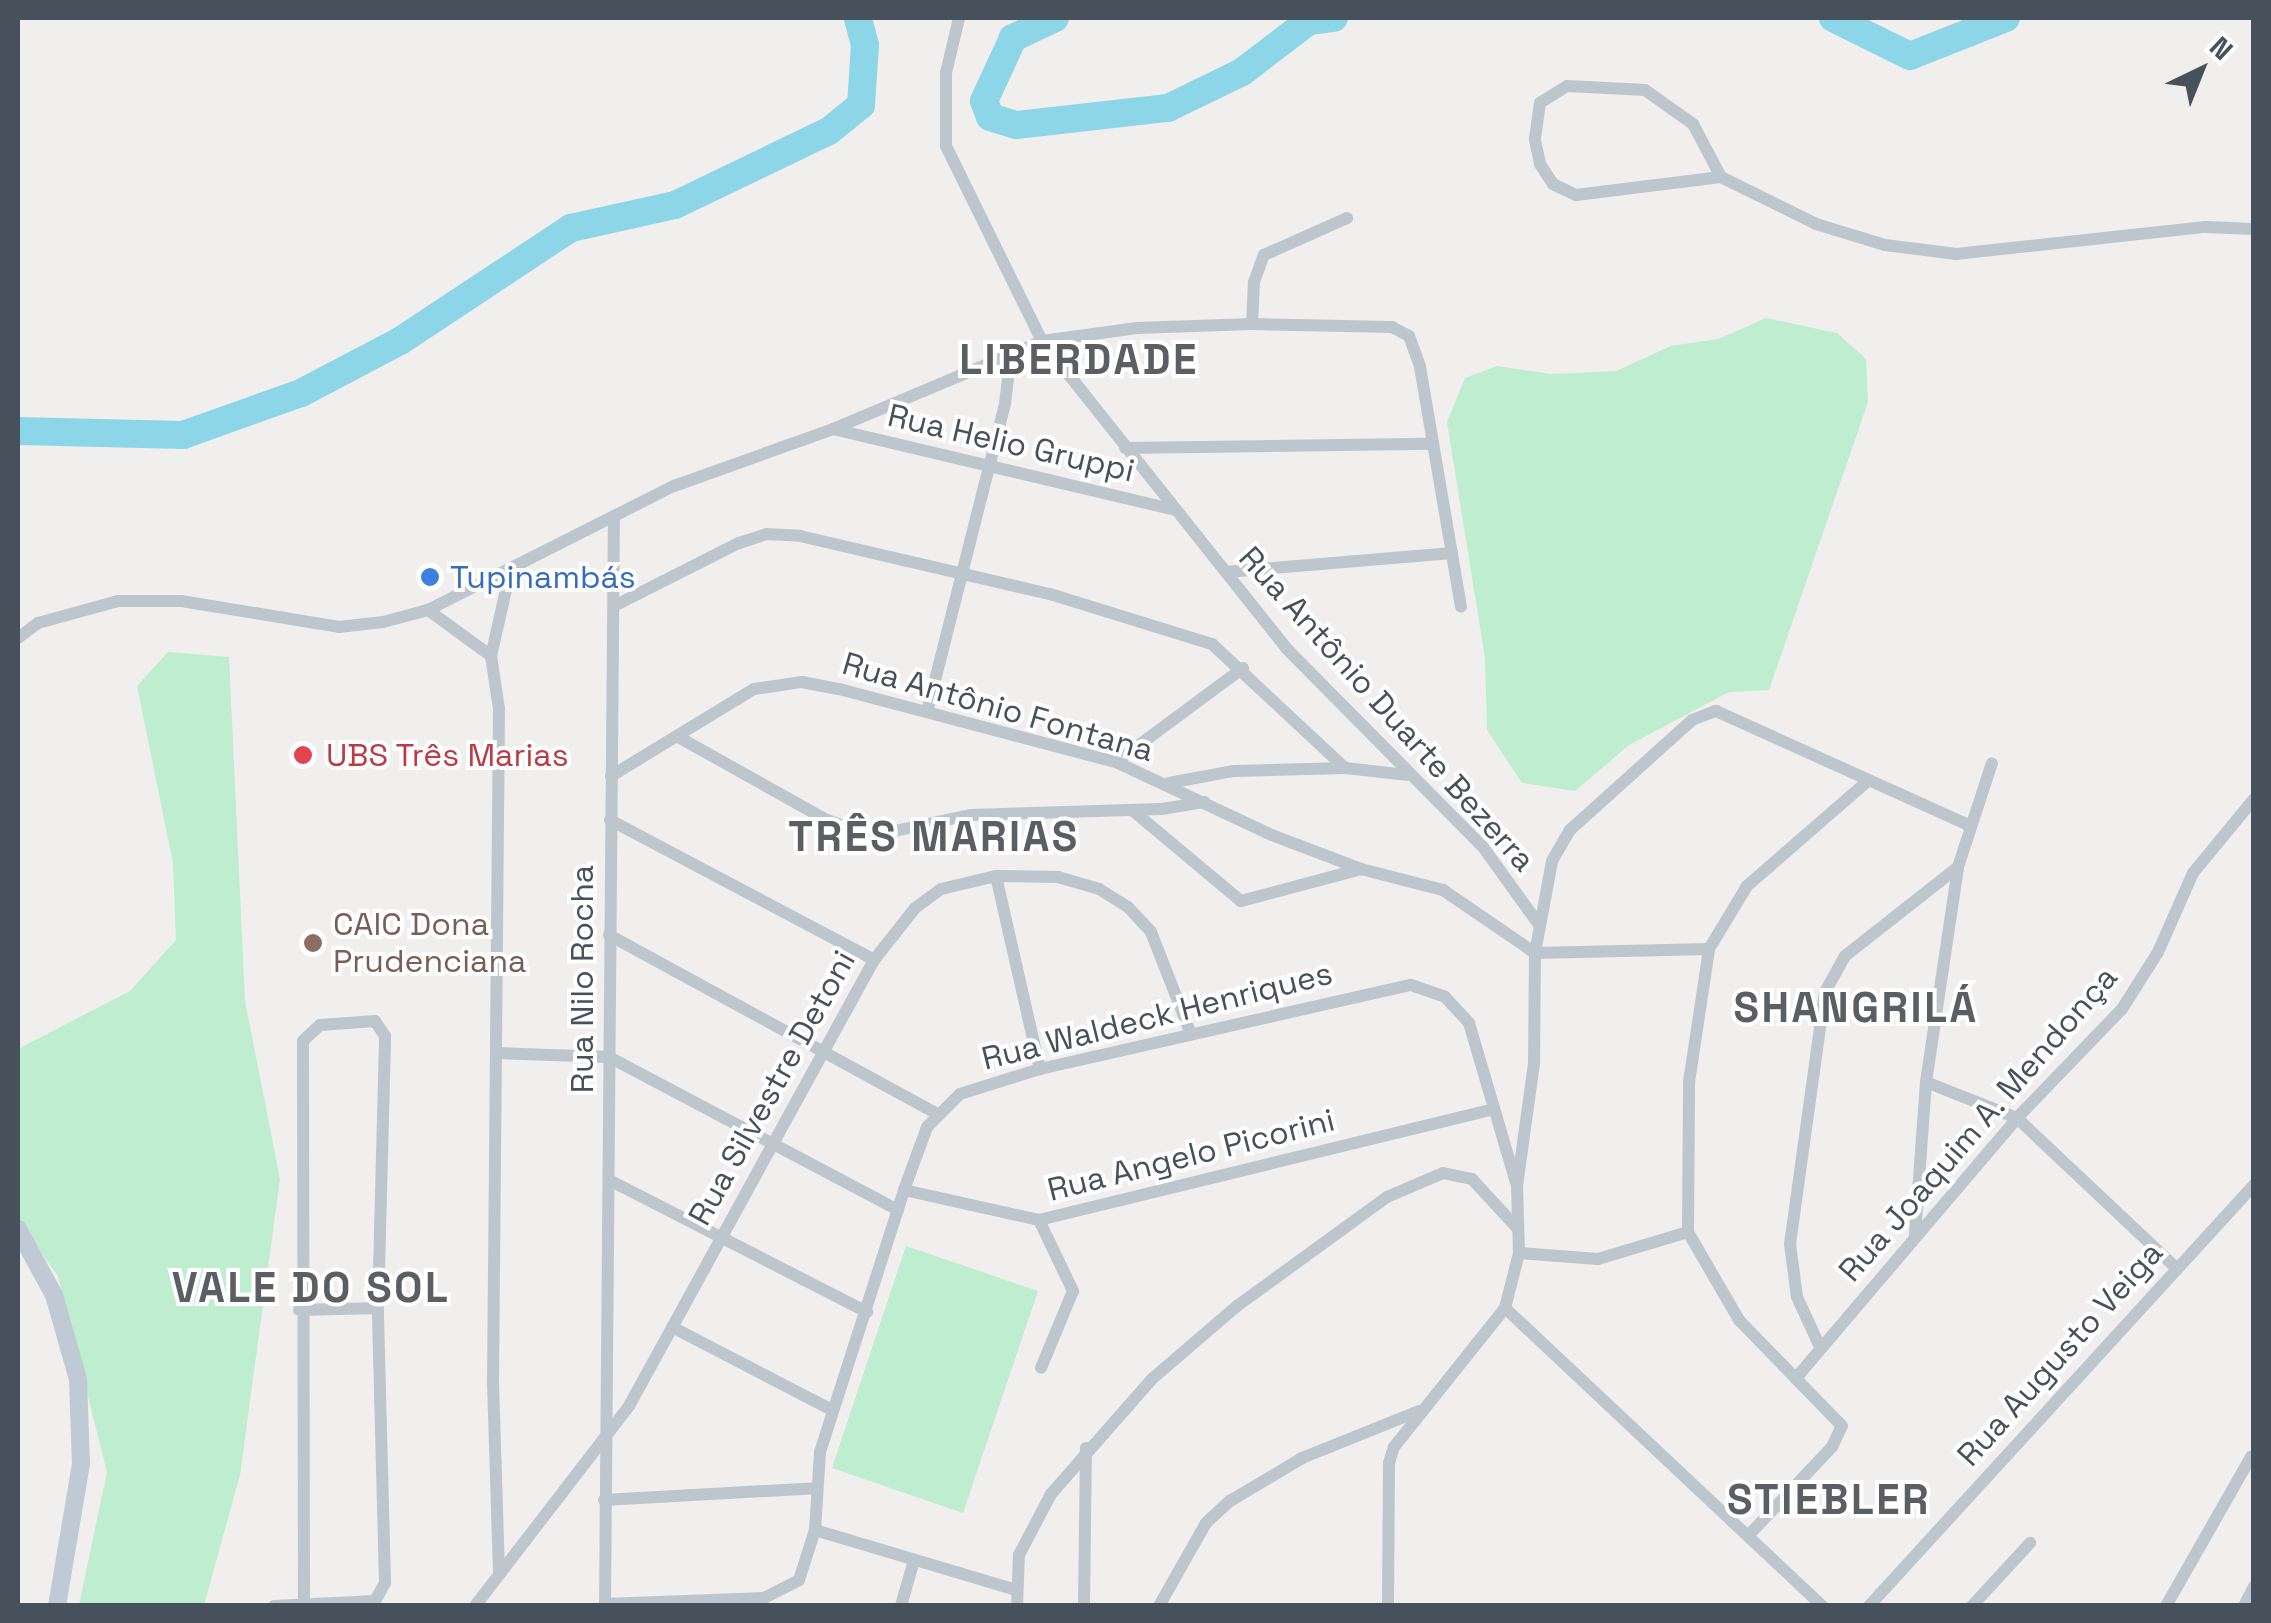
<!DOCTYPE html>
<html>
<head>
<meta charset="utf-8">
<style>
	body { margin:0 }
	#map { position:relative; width:2271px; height:1623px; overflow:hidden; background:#f1eeee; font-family:"Space Grotesk",sans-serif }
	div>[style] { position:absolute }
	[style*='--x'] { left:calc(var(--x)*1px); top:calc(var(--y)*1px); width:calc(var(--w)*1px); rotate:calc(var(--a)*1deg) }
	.green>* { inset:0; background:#beedd0 }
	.river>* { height:28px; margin:-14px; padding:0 14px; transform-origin:14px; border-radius:14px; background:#8dd6e8 }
	.street>* { height:12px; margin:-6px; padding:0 6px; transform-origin:6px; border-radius:6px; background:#bdc6cd }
	.secondary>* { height:18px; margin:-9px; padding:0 9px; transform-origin:9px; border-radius:9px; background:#bfcad4 }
	.dots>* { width:28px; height:28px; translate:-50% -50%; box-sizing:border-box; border:5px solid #fff; border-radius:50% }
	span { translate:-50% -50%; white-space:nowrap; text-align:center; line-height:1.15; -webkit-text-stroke:8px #fff; paint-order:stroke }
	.street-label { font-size:32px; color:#47515b }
	.shop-label { font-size:32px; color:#366cbe }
	.left { translate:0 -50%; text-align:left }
	.health-label { font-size:32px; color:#be3a42 }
	.education-label { font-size:32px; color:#785e54 }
	.district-label { font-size:42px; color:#5b5e63; font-weight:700; letter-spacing:2.5px }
	.frame { position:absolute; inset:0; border:20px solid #47515b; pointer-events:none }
	.north { position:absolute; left:2151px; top:20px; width:100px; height:100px; -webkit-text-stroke:8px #fff; paint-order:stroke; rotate:43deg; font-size:28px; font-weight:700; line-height:40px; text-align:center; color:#47515b }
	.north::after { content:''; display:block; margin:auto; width:35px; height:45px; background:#47515b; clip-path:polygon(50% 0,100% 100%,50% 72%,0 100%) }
</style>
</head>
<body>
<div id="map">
	<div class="green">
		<i style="clip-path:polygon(1766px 318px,1837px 333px,1866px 359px,1868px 402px,1769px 690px,1729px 692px,1629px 745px,1575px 791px,1522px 783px,1487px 730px,1485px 658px,1447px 422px,1465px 378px,1497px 366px,1551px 374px,1616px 371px,1671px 346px,1718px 339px)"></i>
		<i style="clip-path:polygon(168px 652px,229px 657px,245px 1001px,280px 1179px,240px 1475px,204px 1605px,79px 1605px,107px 1472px,58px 1276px,18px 1221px,18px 1049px,130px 991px,176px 940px,173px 863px,137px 686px)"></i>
		<i style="clip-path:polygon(906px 1246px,1038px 1291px,963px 1513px,832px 1468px)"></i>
	</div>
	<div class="river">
		<i style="--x:1055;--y:18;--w:47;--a:154.5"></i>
		<i style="--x:1013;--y:38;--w:69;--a:114.7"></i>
		<i style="--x:984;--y:101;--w:17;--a:69"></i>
		<i style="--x:990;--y:117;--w:27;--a:17"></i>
		<i style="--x:1016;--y:125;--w:153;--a:-6.4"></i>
		<i style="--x:1168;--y:108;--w:82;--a:-25.9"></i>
		<i style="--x:1242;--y:72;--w:84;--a:-37.3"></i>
		<i style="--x:1309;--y:21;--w:25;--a:-7"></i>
		<i style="--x:1833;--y:18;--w:86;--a:26.3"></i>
		<i style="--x:1910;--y:56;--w:103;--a:-21.6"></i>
		<i style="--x:18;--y:431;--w:165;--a:1.4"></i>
		<i style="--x:183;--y:435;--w:125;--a:-19.6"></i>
		<i style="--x:301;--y:393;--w:112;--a:-27.7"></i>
		<i style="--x:400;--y:341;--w:205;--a:-33.5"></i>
		<i style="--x:571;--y:228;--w:107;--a:-12.5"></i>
		<i style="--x:675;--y:205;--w:171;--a:-25.7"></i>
		<i style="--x:829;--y:131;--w:41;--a:-39.1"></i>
		<i style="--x:861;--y:105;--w:60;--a:-86.2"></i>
		<i style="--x:865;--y:45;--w:28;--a:-105"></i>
	</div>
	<div class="street">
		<i style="--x:959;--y:18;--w:57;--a:103.3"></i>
		<i style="--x:946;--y:73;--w:73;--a:90"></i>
		<i style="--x:946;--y:146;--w:217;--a:63.8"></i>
		<i style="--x:1042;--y:341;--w:392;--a:51.5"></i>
		<i style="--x:1286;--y:648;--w:280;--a:45.3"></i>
		<i style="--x:1483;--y:847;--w:97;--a:54.2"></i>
		<i style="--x:1721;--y:177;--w:60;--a:-117.8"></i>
		<i style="--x:1693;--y:124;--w:59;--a:-144.7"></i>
		<i style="--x:1645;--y:90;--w:78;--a:-177.1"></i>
		<i style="--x:1567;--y:86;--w:32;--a:148"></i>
		<i style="--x:1540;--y:103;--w:37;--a:98"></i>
		<i style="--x:1535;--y:140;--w:25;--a:78"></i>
		<i style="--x:1540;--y:164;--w:24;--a:57"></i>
		<i style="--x:1553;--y:184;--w:25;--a:26"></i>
		<i style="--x:1576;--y:195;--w:146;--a:-7.1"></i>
		<i style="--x:1721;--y:177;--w:106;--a:26.3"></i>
		<i style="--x:1816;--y:224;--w:72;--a:16.9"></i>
		<i style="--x:1885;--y:245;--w:72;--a:7.2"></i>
		<i style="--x:1956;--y:254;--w:251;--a:-6.2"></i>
		<i style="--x:2206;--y:227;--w:48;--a:2.4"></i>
		<i style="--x:1252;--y:324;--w:42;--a:-87.3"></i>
		<i style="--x:1254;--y:282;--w:29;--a:-70"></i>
		<i style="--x:1264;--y:255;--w:91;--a:-24"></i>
		<i style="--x:833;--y:429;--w:352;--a:13.3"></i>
		<i style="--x:1125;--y:448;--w:305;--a:-0.8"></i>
		<i style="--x:1226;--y:572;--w:227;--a:-4.8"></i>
		<i style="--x:618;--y:604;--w:136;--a:-26.8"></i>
		<i style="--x:739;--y:543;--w:28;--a:-18"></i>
		<i style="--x:766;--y:534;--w:34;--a:3"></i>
		<i style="--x:800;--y:536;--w:257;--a:13.1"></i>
		<i style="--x:1050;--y:594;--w:170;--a:17.2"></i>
		<i style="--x:1212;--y:644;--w:182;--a:43"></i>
		<i style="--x:428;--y:610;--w:78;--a:36.1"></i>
		<i style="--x:491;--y:656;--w:54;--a:81.4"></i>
		<i style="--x:499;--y:709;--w:673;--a:90.51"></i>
		<i style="--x:493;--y:1382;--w:188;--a:88.2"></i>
		<i style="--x:18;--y:638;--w:25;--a:-37"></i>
		<i style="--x:38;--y:623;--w:83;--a:-15.4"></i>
		<i style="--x:118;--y:601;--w:63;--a:0"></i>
		<i style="--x:181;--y:601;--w:160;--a:9.3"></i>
		<i style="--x:339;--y:627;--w:44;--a:-6.5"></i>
		<i style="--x:383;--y:622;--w:47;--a:-14.9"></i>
		<i style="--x:428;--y:610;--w:275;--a:-26.8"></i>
		<i style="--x:674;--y:486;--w:169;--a:-19.7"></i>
		<i style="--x:833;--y:429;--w:227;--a:-22.8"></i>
		<i style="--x:1042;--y:341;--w:96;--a:-7.8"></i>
		<i style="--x:1137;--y:328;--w:115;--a:-2"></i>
		<i style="--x:1252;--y:324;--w:140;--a:1.2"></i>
		<i style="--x:1392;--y:327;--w:19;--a:28"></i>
		<i style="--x:1409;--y:336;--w:33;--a:70"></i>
		<i style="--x:1420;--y:367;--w:243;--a:80.3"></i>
		<i style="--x:491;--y:656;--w:90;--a:-77.2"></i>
		<i style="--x:927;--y:712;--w:319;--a:-75.8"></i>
		<i style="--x:1005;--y:403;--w:48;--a:-82.9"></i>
		<i style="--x:680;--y:738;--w:168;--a:29.2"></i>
		<i style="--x:827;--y:820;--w:47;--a:20"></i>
		<i style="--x:871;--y:836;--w:101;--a:-12"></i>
		<i style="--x:970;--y:815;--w:192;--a:-1.8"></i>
		<i style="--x:1162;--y:809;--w:43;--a:-9.5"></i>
		<i style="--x:1116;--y:762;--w:158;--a:-36.5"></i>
		<i style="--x:611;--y:776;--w:167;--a:-31.3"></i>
		<i style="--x:754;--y:689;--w:49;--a:-8.3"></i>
		<i style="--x:802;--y:682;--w:38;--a:11"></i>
		<i style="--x:839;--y:689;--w:286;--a:14.8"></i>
		<i style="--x:1116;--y:762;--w:172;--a:25.1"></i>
		<i style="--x:1272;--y:835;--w:95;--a:20.9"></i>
		<i style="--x:1361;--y:869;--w:85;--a:14.4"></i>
		<i style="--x:1443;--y:890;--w:112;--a:34.4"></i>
		<i style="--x:1169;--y:783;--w:66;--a:-10.5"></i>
		<i style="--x:1234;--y:771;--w:111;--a:-1.5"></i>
		<i style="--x:1345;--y:768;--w:62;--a:6.4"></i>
		<i style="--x:1132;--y:810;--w:142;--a:39.9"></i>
		<i style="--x:1241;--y:901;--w:124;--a:-14.9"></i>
		<i style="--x:610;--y:820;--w:299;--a:27.9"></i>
		<i style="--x:996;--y:876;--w:198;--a:77.2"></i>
		<i style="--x:609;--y:935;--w:371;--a:28.6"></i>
		<i style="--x:1535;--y:953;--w:174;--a:-1.3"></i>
		<i style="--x:496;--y:1053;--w:113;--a:2"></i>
		<i style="--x:609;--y:1057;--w:327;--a:27.9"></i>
		<i style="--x:1926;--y:1082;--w:98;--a:21.6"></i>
		<i style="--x:2017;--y:1118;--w:219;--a:43.3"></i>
		<i style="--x:609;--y:1180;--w:290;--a:27.1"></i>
		<i style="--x:904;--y:1190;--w:138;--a:12.5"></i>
		<i style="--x:1039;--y:1220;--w:465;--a:-13.7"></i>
		<i style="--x:1039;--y:1220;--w:79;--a:64.4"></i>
		<i style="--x:1073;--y:1291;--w:83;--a:112.6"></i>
		<i style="--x:1915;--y:1235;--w:153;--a:-85.9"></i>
		<i style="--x:1926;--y:1082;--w:217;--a:-81.5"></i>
		<i style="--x:1958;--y:867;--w:109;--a:-71.9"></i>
		<i style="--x:1519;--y:1253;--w:79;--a:4.3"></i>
		<i style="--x:1598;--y:1259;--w:94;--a:-16.7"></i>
		<i style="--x:1505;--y:1308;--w:435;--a:43.2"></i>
		<i style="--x:299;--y:1310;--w:79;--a:-1.5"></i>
		<i style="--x:672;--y:1327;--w:180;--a:27.4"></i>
		<i style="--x:1820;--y:1347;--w:55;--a:-114.7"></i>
		<i style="--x:1797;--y:1297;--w:53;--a:-97.5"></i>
		<i style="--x:1790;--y:1244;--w:254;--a:-82.1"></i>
		<i style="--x:1825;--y:992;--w:41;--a:-60.9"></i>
		<i style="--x:1845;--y:956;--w:144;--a:-38.2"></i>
		<i style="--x:1796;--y:1378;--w:341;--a:-49.6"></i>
		<i style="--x:2017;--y:1118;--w:151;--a:-46.1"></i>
		<i style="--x:2122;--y:1009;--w:67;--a:-57.7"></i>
		<i style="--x:2158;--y:952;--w:86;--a:-66.1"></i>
		<i style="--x:2193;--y:873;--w:96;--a:-50.5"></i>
		<i style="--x:604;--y:1500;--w:212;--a:-3.2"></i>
		<i style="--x:815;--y:1530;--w:210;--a:16.6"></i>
		<i style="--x:1748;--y:1536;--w:122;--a:-46.7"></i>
		<i style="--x:1832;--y:1447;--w:23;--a:-65"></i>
		<i style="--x:1842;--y:1426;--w:148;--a:-134.2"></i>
		<i style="--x:1739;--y:1320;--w:102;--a:-120.1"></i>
		<i style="--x:1688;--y:1232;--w:150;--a:-89.6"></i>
		<i style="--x:1689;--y:1082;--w:134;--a:-81.4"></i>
		<i style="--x:1709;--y:949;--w:74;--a:-58.9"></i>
		<i style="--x:1747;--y:886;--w:160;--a:-41"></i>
		<i style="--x:605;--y:1604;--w:159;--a:-2.2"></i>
		<i style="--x:764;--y:1598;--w:39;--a:-27"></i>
		<i style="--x:799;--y:1580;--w:52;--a:-72.3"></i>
		<i style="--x:815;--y:1530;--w:78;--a:-86.3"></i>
		<i style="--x:820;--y:1452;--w:275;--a:-72.2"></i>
		<i style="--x:904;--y:1190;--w:67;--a:-69.9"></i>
		<i style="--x:927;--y:1127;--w:47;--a:-45"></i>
		<i style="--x:960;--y:1094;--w:84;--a:-17.4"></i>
		<i style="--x:1040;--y:1069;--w:380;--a:-12.8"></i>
		<i style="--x:1411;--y:985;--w:36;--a:19"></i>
		<i style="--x:1445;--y:997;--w:35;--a:47"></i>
		<i style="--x:1469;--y:1023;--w:170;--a:73.6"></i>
		<i style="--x:274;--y:1606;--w:101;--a:-2.8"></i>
		<i style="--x:375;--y:1601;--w:21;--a:-61"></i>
		<i style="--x:385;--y:1583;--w:275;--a:-91.5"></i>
		<i style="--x:378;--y:1308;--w:272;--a:-88.5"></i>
		<i style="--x:385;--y:1036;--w:18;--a:-124"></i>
		<i style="--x:375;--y:1021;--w:55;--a:175.8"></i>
		<i style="--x:320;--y:1025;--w:23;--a:137"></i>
		<i style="--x:303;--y:1041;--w:559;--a:89.9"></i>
		<i style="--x:475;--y:1606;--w:252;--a:-52.4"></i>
		<i style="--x:629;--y:1406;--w:509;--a:-61.22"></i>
		<i style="--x:874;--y:960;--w:66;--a:-51.7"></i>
		<i style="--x:915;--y:908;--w:32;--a:-36"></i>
		<i style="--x:941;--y:889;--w:57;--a:-13.3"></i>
		<i style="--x:996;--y:876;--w:62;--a:0.9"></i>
		<i style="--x:1058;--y:877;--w:43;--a:16.3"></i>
		<i style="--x:1099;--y:889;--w:34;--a:32"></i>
		<i style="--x:1128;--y:907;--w:34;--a:47"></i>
		<i style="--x:1151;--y:932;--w:110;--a:68.6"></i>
		<i style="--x:605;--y:1606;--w:1090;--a:-89.53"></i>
		<i style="--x:901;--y:1606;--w:48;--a:-74.2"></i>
		<i style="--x:1017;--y:1606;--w:51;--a:-87.8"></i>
		<i style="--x:1019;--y:1555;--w:69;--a:-62.3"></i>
		<i style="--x:1051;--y:1494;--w:153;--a:-48.7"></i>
		<i style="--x:1152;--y:1379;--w:112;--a:-40.7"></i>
		<i style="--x:1237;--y:1306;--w:185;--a:-36"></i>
		<i style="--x:1387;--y:1197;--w:61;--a:-23.2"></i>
		<i style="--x:1443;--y:1173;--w:30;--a:12"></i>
		<i style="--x:1472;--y:1179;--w:68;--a:47.4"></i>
		<i style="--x:1084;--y:1606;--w:158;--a:-89.3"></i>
		<i style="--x:1159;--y:1606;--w:95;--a:-60.5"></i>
		<i style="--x:1206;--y:1523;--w:33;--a:-43"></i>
		<i style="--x:1230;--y:1501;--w:84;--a:-30.8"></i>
		<i style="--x:1302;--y:1458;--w:126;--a:-21.9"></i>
		<i style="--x:1388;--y:1606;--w:143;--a:-89.6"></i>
		<i style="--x:1389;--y:1463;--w:17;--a:-73"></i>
		<i style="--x:1394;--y:1447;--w:178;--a:-51.4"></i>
		<i style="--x:1505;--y:1308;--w:57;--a:-75.7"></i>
		<i style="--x:1519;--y:1253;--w:67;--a:-91.7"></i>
		<i style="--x:1517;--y:1186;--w:123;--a:-82.1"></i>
		<i style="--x:1534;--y:1064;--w:111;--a:-89.5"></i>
		<i style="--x:1535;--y:953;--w:94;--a:-79.5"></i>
		<i style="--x:1552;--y:861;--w:36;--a:-60"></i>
		<i style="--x:1570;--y:830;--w:164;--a:-42"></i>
		<i style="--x:1692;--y:720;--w:26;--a:-21"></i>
		<i style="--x:1716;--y:711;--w:277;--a:24.3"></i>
		<i style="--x:1869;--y:1606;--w:570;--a:-47.56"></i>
		<i style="--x:1972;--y:1606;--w:86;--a:-47.4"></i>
		<i style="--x:2166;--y:1606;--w:172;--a:-60.3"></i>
		<i style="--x:2244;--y:1606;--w:22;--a:-63"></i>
	</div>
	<div class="secondary">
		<i style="--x:18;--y:1229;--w:75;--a:61.4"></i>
		<i style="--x:54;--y:1295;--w:87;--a:74.1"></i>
		<i style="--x:78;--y:1379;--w:85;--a:88"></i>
		<i style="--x:81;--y:1464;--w:144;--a:99.6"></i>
	</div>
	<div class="dots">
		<i style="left:430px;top:577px;background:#3f7fe0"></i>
		<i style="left:303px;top:755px;background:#e0444e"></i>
		<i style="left:313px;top:943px;background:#8d6e63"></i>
	</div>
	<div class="street-label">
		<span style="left:1011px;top:443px;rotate:13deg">Rua Helio Gruppi</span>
		<span style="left:998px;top:707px;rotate:16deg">Rua Antônio Fontana</span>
		<span style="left:1387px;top:709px;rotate:48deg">Rua Antônio Duarte Bezerra</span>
		<span style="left:582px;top:979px;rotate:-90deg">Rua Nilo Rocha</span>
		<span style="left:1157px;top:1016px;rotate:-14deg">Rua Waldeck Henriques</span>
		<span style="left:772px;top:1088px;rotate:-61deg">Rua Silvestre Detoni</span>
		<span style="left:1978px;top:1124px;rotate:-49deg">Rua Joaquim A. Mendonça</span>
		<span style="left:1191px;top:1155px;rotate:-14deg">Rua Angelo Picorini</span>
		<span style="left:2060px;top:1354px;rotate:-48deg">Rua Augusto Veiga</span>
	</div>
	<div class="shop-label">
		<span class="left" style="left:450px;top:577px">Tupinambás</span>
	</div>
	<div class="health-label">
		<span class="left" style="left:326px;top:755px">UBS Três Marias</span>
	</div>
	<div class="education-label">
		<span class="left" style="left:333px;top:943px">CAIC Dona<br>Prudenciana</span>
	</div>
	<div class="district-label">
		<span style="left:1079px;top:360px">LIBERDADE</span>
		<span style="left:934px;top:837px">TRÊS MARIAS</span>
		<span style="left:1856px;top:1008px">SHANGRILÁ</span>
		<span style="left:311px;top:1288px">VALE DO SOL</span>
		<span style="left:1829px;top:1500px">STIEBLER</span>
	</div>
	<div class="frame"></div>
	<div class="north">N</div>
</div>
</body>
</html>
